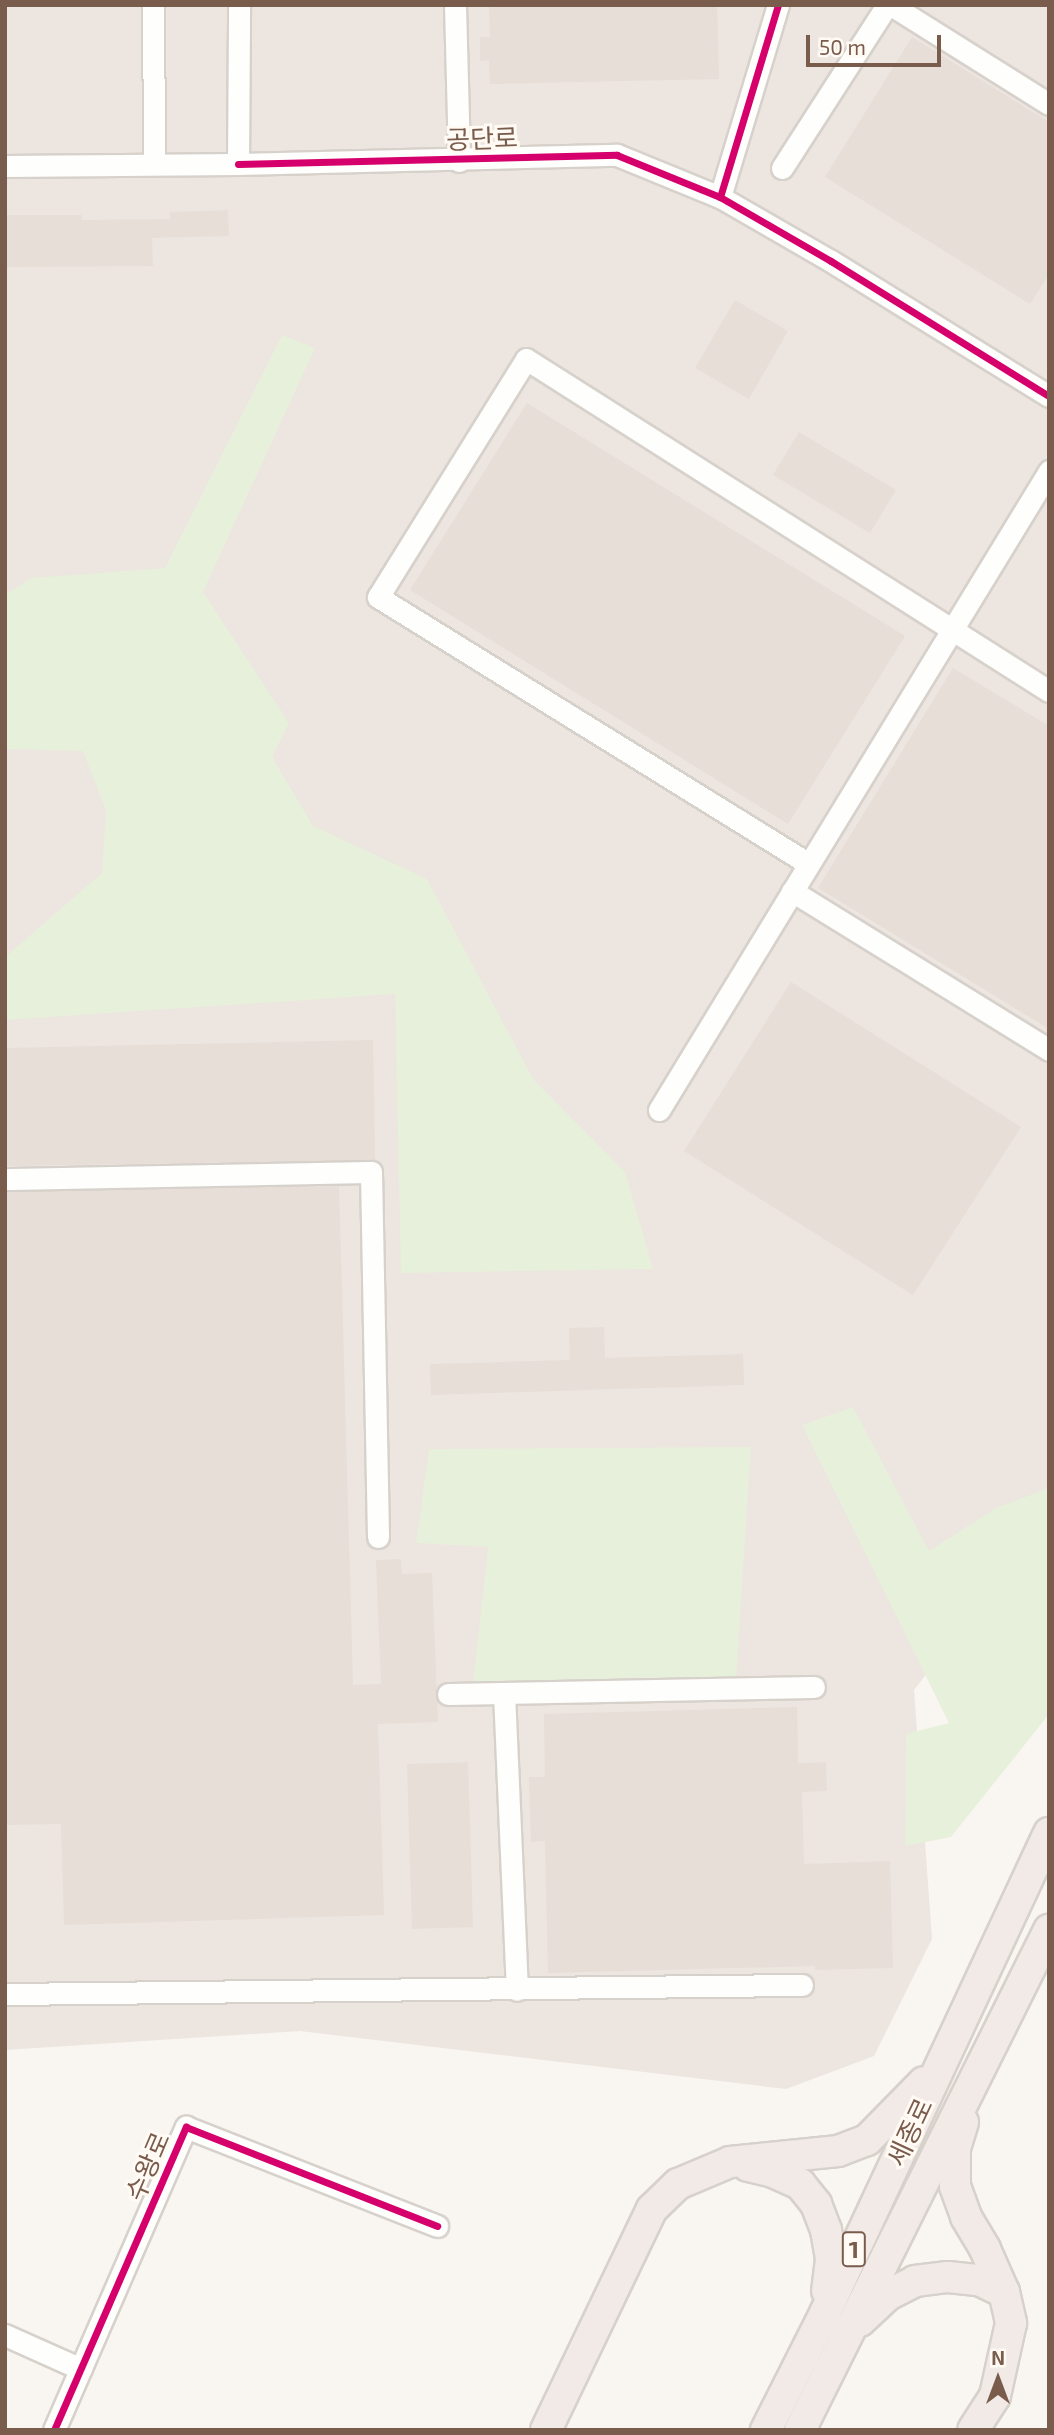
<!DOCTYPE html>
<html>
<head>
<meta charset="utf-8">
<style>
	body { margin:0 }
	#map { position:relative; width:1054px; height:2435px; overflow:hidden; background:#f9f5f0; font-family:"Exo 2","Noto Sans KR",sans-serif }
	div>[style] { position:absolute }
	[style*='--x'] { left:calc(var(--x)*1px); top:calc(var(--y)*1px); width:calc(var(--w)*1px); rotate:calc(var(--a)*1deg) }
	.industrial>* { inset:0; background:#ede5e0 }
	.green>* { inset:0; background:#e7f0db }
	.building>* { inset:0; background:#e6ded7 }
	.roads { filter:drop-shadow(2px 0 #d7d1cb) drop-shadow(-2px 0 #d7d1cb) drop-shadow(0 2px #d7d1cb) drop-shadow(0 -2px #d7d1cb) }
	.minor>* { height:21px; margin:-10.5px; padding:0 10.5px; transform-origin:10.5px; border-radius:10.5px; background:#fefefd }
	.highway>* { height:30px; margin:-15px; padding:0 15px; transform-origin:15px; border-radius:15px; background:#f2eae7 }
	.cycleway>* { height:7px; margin:-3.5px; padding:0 3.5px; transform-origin:3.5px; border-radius:3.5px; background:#d6006c }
	span { translate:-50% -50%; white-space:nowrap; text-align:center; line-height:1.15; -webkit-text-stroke:6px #fffaf3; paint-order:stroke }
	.shield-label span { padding:2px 5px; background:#fffaf3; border:2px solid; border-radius:5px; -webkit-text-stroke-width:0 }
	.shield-label { font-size:24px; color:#7a5c4d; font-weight:700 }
	.street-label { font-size:26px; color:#7a5c4d }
	.frame { position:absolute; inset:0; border:7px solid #7a5c4d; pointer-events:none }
	.north { position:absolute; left:963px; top:2344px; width:70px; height:70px; -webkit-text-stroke:5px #fffaf3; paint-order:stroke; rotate:0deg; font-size:19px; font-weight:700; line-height:28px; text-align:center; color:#7a5c4d }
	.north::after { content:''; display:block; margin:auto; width:24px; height:32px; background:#7a5c4d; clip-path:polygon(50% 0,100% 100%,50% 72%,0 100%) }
	.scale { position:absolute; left:806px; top:35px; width:135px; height:32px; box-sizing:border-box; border:4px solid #7a5c4d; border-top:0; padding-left:9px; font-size:21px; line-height:24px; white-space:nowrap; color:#7a5c4d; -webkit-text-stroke:5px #fffaf3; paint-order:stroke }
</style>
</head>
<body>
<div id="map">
	<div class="industrial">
		<i style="clip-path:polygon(5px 5px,1049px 5px,1049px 1516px,914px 1690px,932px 1939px,874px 2056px,786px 2089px,300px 2031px,5px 2050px)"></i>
	</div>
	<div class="green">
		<i style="clip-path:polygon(282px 335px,315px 348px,203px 592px,289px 723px,272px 757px,313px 826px,427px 879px,533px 1079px,625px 1172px,653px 1269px,401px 1273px,395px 994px,5px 1020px,5px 957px,102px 873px,106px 811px,83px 751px,5px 749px,5px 595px,31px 578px,165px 568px)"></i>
		<i style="clip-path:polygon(853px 1407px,929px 1551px,996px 1508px,1049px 1488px,1049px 1714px,951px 1837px,905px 1846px,906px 1734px,949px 1723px,802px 1425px)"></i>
		<i style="clip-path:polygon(751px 1447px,736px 1680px,473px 1684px,488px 1547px,416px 1543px,429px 1449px)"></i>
	</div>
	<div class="building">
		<i style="clip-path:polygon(489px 5px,717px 5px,719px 79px,490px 84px,489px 60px,480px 61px,480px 37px,490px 37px)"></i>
		<i style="clip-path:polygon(912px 37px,1049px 122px,1049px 274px,1030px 304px,825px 177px)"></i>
		<i style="clip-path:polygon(228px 210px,229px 236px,152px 238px,153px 266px,5px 267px,5px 215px,82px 215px,82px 220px,170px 219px,170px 212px)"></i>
		<i style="clip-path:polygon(735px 300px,788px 331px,749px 399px,695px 368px)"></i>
		<i style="clip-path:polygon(527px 403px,905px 636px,788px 824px,410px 590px)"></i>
		<i style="clip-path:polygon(799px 432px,896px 490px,870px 533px,773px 475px)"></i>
		<i style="clip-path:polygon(953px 668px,1049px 726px,1049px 1029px,818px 888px)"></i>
		<i style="clip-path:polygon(791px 982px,1021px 1127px,913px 1295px,684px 1151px)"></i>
		<i style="clip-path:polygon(373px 1040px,375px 1160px,5px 1166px,5px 1048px)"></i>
		<i style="clip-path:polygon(339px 1186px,353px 1685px,381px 1684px,376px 1560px,401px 1559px,402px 1574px,432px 1573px,438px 1722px,378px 1724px,384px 1915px,64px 1925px,61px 1824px,5px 1825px,5px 1192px)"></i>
		<i style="clip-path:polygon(604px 1327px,605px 1358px,743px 1354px,744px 1385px,431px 1395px,430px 1364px,570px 1360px,569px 1328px)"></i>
		<i style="clip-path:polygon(797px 1707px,798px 1763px,826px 1762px,827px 1791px,802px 1792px,804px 1864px,890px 1861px,893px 1968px,815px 1970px,815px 1966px,548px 1973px,545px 1841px,531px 1842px,529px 1777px,545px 1777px,544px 1714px)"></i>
		<i style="clip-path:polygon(468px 1762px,473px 1927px,412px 1929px,407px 1764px)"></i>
	</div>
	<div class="roads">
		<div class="minor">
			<i style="--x:153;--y:5;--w:159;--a:89.6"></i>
			<i style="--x:455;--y:5;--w:156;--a:88.5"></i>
			<i style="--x:891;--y:5;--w:186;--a:32.1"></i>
			<i style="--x:238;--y:164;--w:379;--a:-1.4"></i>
			<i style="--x:617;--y:155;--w:111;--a:22.2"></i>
			<i style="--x:720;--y:197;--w:201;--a:-73.2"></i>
			<i style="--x:5;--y:166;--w:233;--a:-0.5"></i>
			<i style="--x:238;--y:164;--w:159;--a:-89.6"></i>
			<i style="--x:782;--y:168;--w:194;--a:-57.2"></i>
			<i style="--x:720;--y:197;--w:128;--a:30"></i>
			<i style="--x:831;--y:261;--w:256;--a:31.8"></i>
			<i style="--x:809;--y:864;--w:507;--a:-148.22"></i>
			<i style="--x:378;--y:597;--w:280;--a:-58.1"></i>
			<i style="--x:526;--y:359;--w:619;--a:32.41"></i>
			<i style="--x:792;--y:891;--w:302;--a:31.7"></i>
			<i style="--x:659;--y:1110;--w:749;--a:-58.6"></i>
			<i style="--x:5;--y:1179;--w:366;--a:-1.1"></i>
			<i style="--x:371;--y:1172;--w:365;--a:88.9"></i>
			<i style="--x:504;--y:1693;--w:297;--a:87.5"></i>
			<i style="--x:448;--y:1694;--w:366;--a:-1.1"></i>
			<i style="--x:5;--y:1994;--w:797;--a:-0.65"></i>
			<i style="--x:5;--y:2335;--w:83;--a:24.1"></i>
			<i style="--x:54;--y:2430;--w:331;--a:-66.5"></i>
			<i style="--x:186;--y:2127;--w:270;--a:21.5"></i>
		</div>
		<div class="highway">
			<i style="--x:963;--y:2122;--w:27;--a:107"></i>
			<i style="--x:955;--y:2148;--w:38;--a:90"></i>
			<i style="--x:955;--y:2186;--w:33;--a:70"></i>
			<i style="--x:966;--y:2217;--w:37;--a:59"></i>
			<i style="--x:985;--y:2249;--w:47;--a:66.2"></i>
			<i style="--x:1004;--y:2292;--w:32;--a:77"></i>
			<i style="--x:1011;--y:2323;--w:75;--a:102.4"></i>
			<i style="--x:995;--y:2396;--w:40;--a:122.9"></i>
			<i style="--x:748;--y:2166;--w:26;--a:13"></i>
			<i style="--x:773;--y:2172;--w:30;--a:24"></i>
			<i style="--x:800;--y:2184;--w:26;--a:51"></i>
			<i style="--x:816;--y:2204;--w:28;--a:69"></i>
			<i style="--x:826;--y:2230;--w:29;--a:80"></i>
			<i style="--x:831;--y:2259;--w:32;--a:97"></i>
			<i style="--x:860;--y:2321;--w:38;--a:-43"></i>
			<i style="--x:888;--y:2295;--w:30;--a:-27"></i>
			<i style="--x:915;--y:2281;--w:33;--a:-7"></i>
			<i style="--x:948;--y:2277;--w:31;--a:6"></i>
			<i style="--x:979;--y:2280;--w:28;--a:26"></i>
			<i style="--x:546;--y:2430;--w:245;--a:-64.4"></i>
			<i style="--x:652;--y:2209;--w:36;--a:-44"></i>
			<i style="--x:678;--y:2184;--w:56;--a:-22.9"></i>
			<i style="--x:730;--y:2162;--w:109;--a:-5.8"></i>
			<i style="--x:838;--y:2151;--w:31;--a:-21"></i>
			<i style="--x:867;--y:2140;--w:81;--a:-45.5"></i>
			<i style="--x:766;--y:2430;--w:131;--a:-63.2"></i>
			<i style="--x:825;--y:2313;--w:530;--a:-64.98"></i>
			<i style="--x:800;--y:2430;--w:559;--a:-63.53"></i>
		</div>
	</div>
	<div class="cycleway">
		<i style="--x:238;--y:164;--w:379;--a:-1.4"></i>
		<i style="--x:617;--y:155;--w:111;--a:22.2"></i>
		<i style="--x:720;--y:197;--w:201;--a:-73.2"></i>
		<i style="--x:720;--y:197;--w:128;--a:30"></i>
		<i style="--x:831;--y:261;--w:256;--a:31.8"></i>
		<i style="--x:54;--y:2430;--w:331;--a:-66.5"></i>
		<i style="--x:186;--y:2127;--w:270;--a:21.5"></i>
	</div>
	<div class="shield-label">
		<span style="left:854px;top:2249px">1</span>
	</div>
	<div class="street-label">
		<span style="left:482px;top:138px;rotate:-2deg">공단로</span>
		<span style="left:909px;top:2132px;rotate:-65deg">세종로</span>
		<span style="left:147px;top:2166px;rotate:-67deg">수왕로</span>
	</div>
	<div class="frame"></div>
	<div class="north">N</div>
	<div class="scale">50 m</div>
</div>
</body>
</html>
